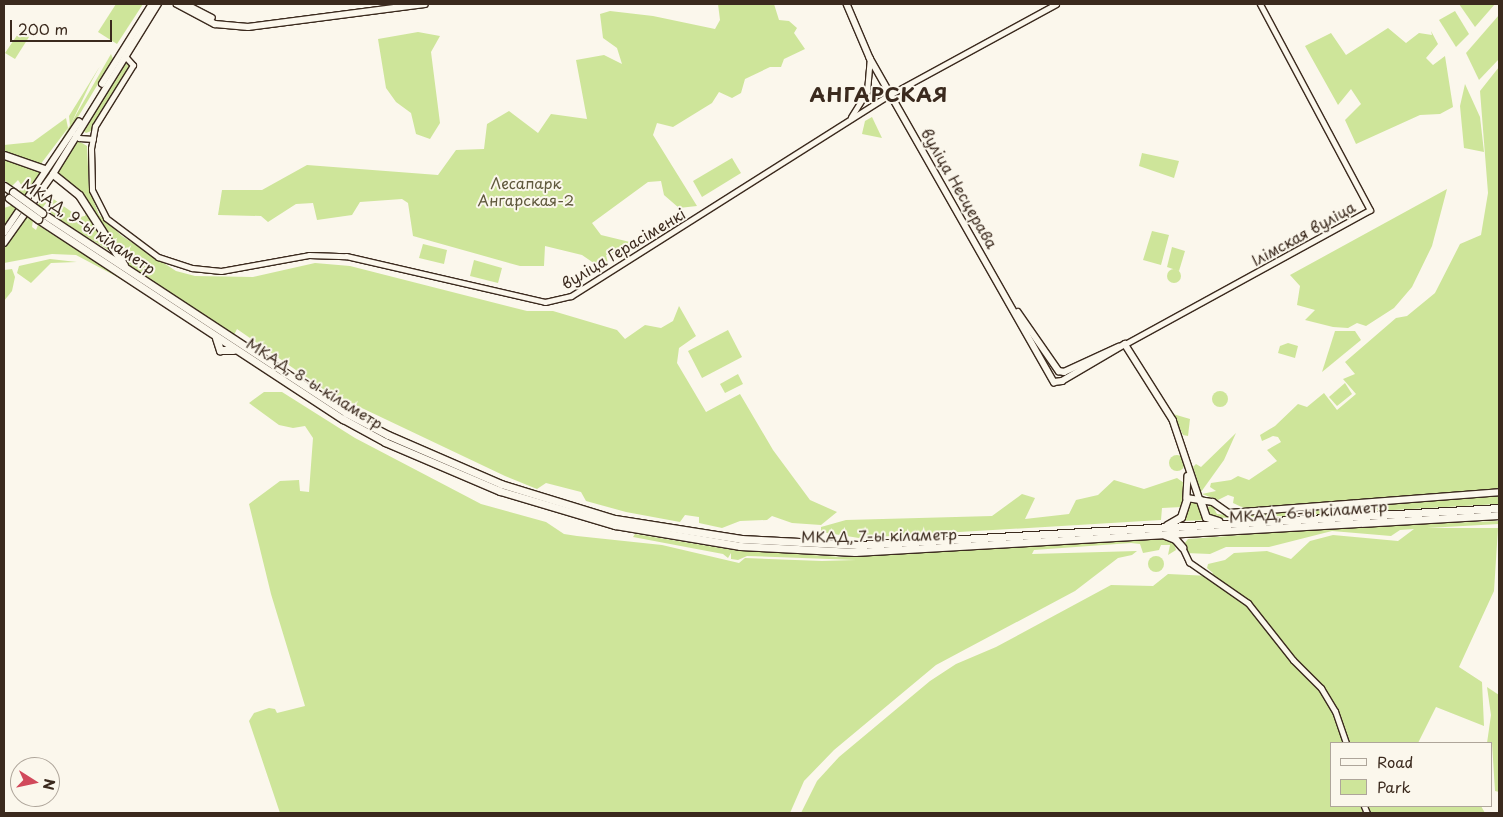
<!DOCTYPE html>
<html>
<head>
<meta charset="utf-8">
<style>
	body { margin:0 }
	#map { position:relative; width:1503px; height:817px; overflow:hidden; background:#fbf7ec; font-family:"Playpen Sans",sans-serif }
	div>[style] { position:absolute }
	[style*='--x'] { left:calc(var(--x)*1px); top:calc(var(--y)*1px); width:calc(var(--w)*1px); rotate:calc(var(--a)*1deg) }
	.green>* { inset:0; background:#cee59a }
	.round { border-radius:50% }
	.roads { filter:drop-shadow(1px 0 #3b2a1e) drop-shadow(-1px 0 #3b2a1e) drop-shadow(0 1px #3b2a1e) drop-shadow(0 -1px #3b2a1e) }
	.tertiary>* { height:5px; margin:-2.5px; padding:0 2.5px; transform-origin:2.5px; border-radius:2.5px; background:#fbf7ec }
	.secondary>* { height:5.5px; margin:-2.75px; padding:0 2.75px; transform-origin:2.75px; border-radius:2.75px; background:#fbf7ec }
	.trunk>* { height:7px; margin:-3.5px; padding:0 3.5px; transform-origin:3.5px; border-radius:3.5px; background:#fbf7ec }
	.bridges { filter:drop-shadow(1px 0 #3b2a1e) drop-shadow(-1px 0 #3b2a1e) drop-shadow(0 1px #3b2a1e) drop-shadow(0 -1px #3b2a1e) }
	.trunk-bridge>* { height:7px; margin:-3.5px; padding:0 3.5px; transform-origin:3.5px; border-radius:3.5px; background:#fbf7ec }
	span { translate:-50% -50%; white-space:nowrap; text-align:center; line-height:1.15; -webkit-text-stroke:4px #fbf7ec; paint-order:stroke }
	.park-label { font-size:15px; color:#60593d }
	.street-label { font-size:15px; color:#3b2a1e }
	.district-label { font-size:20px; color:#3b2a1e; font-weight:700; letter-spacing:1px }
	.frame { position:absolute; inset:0; border:5px solid #3b2a1e; pointer-events:none }
	.legend { position:absolute; left:1330px; top:742px; width:162px; height:65px; box-sizing:border-box; background:#fbf7ec; border:1px solid #aea59a; margin:0; padding:6px 9px; list-style:none; font-size:15px; color:#3b2a1e }
	.legend li { display:flex; align-items:center; gap:10px; height:25px }
	.legend b { width:25px; border:1px solid #aea59a }
	.north { position:absolute; left:10px; top:757px; width:50px; height:50px; box-sizing:border-box; background:#fbf7ec; border:1px solid #aea59a; border-radius:50%; rotate:100deg; font-size:14px; font-weight:700; line-height:20px; text-align:center; color:#3b2a1e }
	.north::after { content:''; display:block; margin:auto; width:18px; height:22px; background:#d1495b; clip-path:polygon(50% 0,100% 100%,50% 72%,0 100%) }
	.scale { position:absolute; left:10px; top:20px; width:102px; height:22px; box-sizing:border-box; border:2px solid #3b2a1e; border-top:0; padding-left:6px; font-size:15px; line-height:18px; white-space:nowrap; color:#3b2a1e; -webkit-text-stroke:4px #fbf7ec; paint-order:stroke }
</style>
</head>
<body>
<div id="map">
	<div class="green">
		<i style="clip-path:polygon(116px 4px,143px 4px,117px 44px,98px 32px)"></i>
		<i style="clip-path:polygon(718px 4px,774px 4px,779px 20px,789px 21px,797px 28px,794px 33px,805px 49px,784px 59px,781px 67px,770px 67px,745px 79px,741px 93px,732px 98px,719px 92px,712px 103px,673px 127px,657px 123px,653px 135px,697px 206px,679px 208px,664px 195px,661px 181px,648px 182px,592px 223px,601px 235px,634px 243px,626px 249px,606px 255px,608px 263px,601px 268px,582px 255px,545px 246px,544px 266px,520px 266px,413px 236px,408px 203px,402px 199px,360px 202px,352px 215px,317px 220px,313px 203px,296px 204px,268px 222px,261px 216px,218px 215px,222px 190px,262px 190px,307px 165px,438px 175px,456px 150px,484px 149px,487px 124px,509px 111px,538px 133px,551px 114px,587px 119px,576px 60px,604px 55px,622px 64px,617px 48px,603px 38px,600px 14px,610px 11px,653px 16px,715px 29px,720px 20px)"></i>
		<i style="clip-path:polygon(1459px 4px,1495px 4px,1475px 27px)"></i>
		<i style="clip-path:polygon(1455px 11px,1469px 34px,1456px 47px,1439px 20px)"></i>
		<i style="clip-path:polygon(1499px 15px,1499px 59px,1479px 80px,1466px 53px)"></i>
		<i style="clip-path:polygon(1388px 28px,1406px 43px,1419px 33px,1432px 35px,1431px 31px,1438px 44px,1426px 58px,1433px 65px,1445px 56px,1453px 107px,1440px 114px,1420px 115px,1356px 144px,1345px 120px,1361px 104px,1351px 89px,1338px 105px,1305px 46px,1331px 33px,1346px 55px)"></i>
		<i style="clip-path:polygon(20px 31px,29px 37px,15px 59px,5px 53px)"></i>
		<i style="clip-path:polygon(418px 32px,440px 36px,431px 52px,440px 123px,430px 139px,416px 134px,411px 113px,396px 102px,386px 88px,378px 39px)"></i>
		<i style="clip-path:polygon(111px 54px,113px 59px,69px 132px,54px 153px)"></i>
		<i style="clip-path:polygon(126px 63px,129px 67px,91px 131px,86px 133px,82px 130px)"></i>
		<i style="clip-path:polygon(100px 66px,90px 84px,70px 126px,69px 116px)"></i>
		<i style="clip-path:polygon(1499px 67px,1499px 490px,1246px 509px,1233px 503px,1234px 497px,1228px 495px,1218px 500px,1202px 494px,1216px 491px,1210px 487px,1211px 483px,1231px 480px,1238px 476px,1249px 480px,1277px 461px,1267px 450px,1281px 442px,1278px 437px,1273px 436px,1262px 441px,1260px 435px,1275px 426px,1298px 404px,1307px 407px,1324px 393px,1337px 410px,1356px 394px,1343px 379px,1355px 374px,1345px 362px,1396px 318px,1407px 316px,1435px 293px,1460px 244px,1481px 235px,1488px 193px,1480px 91px)"></i>
		<i style="clip-path:polygon(1465px 84px,1480px 117px,1484px 152px,1464px 148px,1460px 106px)"></i>
		<i style="clip-path:polygon(872px 117px,882px 138px,862px 134px,865px 121px)"></i>
		<i style="clip-path:polygon(66px 118px,68px 128px,40px 165px,4px 153px,4px 145px,33px 142px)"></i>
		<i style="clip-path:polygon(77px 140px,87px 146px,89px 188px,99px 215px,122px 236px,176px 271px,195px 276px,253px 277px,315px 263px,350px 266px,527px 311px,553px 311px,617px 330px,625px 339px,645px 325px,661px 328px,673px 321px,679px 306px,696px 336px,679px 348px,677px 363px,706px 412px,740px 394px,773px 450px,810px 500px,837px 512px,821px 525px,792px 523px,772px 516px,767px 520px,740px 521px,722px 528px,699px 523px,699px 517px,685px 515px,680px 522px,626px 512px,586px 501px,581px 492px,546px 483px,537px 489px,505px 476px,326px 391px,237px 329px,234px 335px,124px 262px,89px 205px,57px 174px)"></i>
		<i style="clip-path:polygon(1142px 153px,1179px 161px,1174px 178px,1139px 166px)"></i>
		<i style="clip-path:polygon(4px 156px,40px 170px,41px 174px,4px 231px,4px 208px,10px 206px,22px 186px,18px 180px,12px 186px,4px 180px)"></i>
		<i style="clip-path:polygon(732px 158px,741px 173px,702px 197px,693px 181px)"></i>
		<i style="clip-path:polygon(1447px 189px,1432px 246px,1412px 287px,1394px 308px,1366px 326px,1357px 323px,1348px 328px,1333px 327px,1305px 320px,1315px 310px,1297px 305px,1300px 286px,1290px 275px)"></i>
		<i style="clip-path:polygon(43px 197px,52px 198px,79px 217px,85px 216px,87px 210px,110px 251px,59px 220px,47px 209px,51px 204px,47px 202px,33px 220px,32px 227px,36px 230px,38px 225px,125px 281px,76px 255px,52px 254px,4px 263px,4px 247px,40px 198px,25px 224px)"></i>
		<i style="clip-path:polygon(1152px 231px,1169px 235px,1161px 265px,1143px 260px)"></i>
		<i style="clip-path:polygon(423px 244px,447px 250px,444px 264px,419px 258px)"></i>
		<i style="clip-path:polygon(1172px 247px,1185px 251px,1179px 271px,1167px 267px)"></i>
		<i style="clip-path:polygon(50px 259px,77px 262px,51px 263px,31px 283px,17px 273px,19px 266px)"></i>
		<i style="clip-path:polygon(474px 260px,502px 268px,498px 283px,470px 276px)"></i>
		<i class="round" style="left:1167px;top:269px;width:14px;height:14px"></i>
		<i style="clip-path:polygon(12px 269px,15px 277px,12px 291px,4px 301px,4px 270px)"></i>
		<i style="clip-path:polygon(728px 330px,742px 357px,702px 378px,688px 351px)"></i>
		<i style="clip-path:polygon(1335px 331px,1355px 331px,1361px 340px,1322px 372px)"></i>
		<i style="clip-path:polygon(1288px 343px,1298px 346px,1295px 358px,1278px 353px,1280px 346px)"></i>
		<i style="clip-path:polygon(738px 374px,743px 384px,725px 393px,720px 384px)"></i>
		<i style="clip-path:polygon(1345px 383px,1352px 394px,1337px 406px,1329px 397px)"></i>
		<i class="round" style="left:1212px;top:391px;width:16px;height:16px"></i>
		<i style="clip-path:polygon(264px 392px,282px 392px,355px 438px,481px 504px,546px 522px,564px 534px,577px 536px,662px 545px,739px 563px,745px 558px,822px 561px,856px 560px,747px 556px,738px 560px,731px 559px,731px 553px,728px 558px,723px 554px,633px 537px,635px 534px,733px 550px,842px 557px,1162px 538px,1173px 540px,1176px 550px,1168px 555px,1170px 545px,1161px 545px,1159px 550px,1143px 553px,1140px 544px,1131px 543px,1034px 550px,1032px 554px,1137px 551px,1132px 555px,1118px 558px,1075px 591px,936px 665px,834px 750px,804px 781px,790px 813px,280px 813px,249px 721px,254px 713px,269px 708px,275px 709px,277px 713px,305px 706px,271px 594px,249px 504px,280px 481px,299px 480px,300px 491px,309px 492px,313px 438px,305px 426px,293px 428px,279px 425px,249px 403px)"></i>
		<i style="clip-path:polygon(1173px 414px,1190px 419px,1188px 436px,1183px 435px)"></i>
		<i style="clip-path:polygon(1236px 433px,1224px 460px,1201px 492px,1193px 467px,1196px 464px,1201px 467px)"></i>
		<i class="round" style="left:1169px;top:455px;width:16px;height:16px"></i>
		<i style="clip-path:polygon(1177px 478px,1184px 483px,1182px 507px,1162px 508px,1161px 520px,859px 538px,821px 532px,821px 527px,846px 520px,992px 516px,1022px 494px,1035px 498px,1025px 519px,1069px 514px,1076px 500px,1098px 495px,1114px 480px,1144px 489px)"></i>
		<i style="clip-path:polygon(1499px 496px,1499px 504px,1288px 516px,1214px 518px,1208px 515px,1205px 509px,1212px 505px,1217px 514px,1238px 516px)"></i>
		<i style="clip-path:polygon(1189px 502px,1198px 502px,1208px 520px,1181px 521px)"></i>
		<i style="clip-path:polygon(1499px 521px,1499px 524px,1427px 528px,1498px 528px,1494px 591px,1459px 667px,1482px 682px,1484px 726px,1436px 707px,1418px 743px,1332px 743px,1332px 806px,1481px 806px,1485px 813px,801px 813px,817px 781px,839px 757px,930px 681px,956px 664px,996px 647px,1111px 585px,1153px 586px,1168px 574px,1210px 576px,1213px 573px,1207px 568px,1208px 564px,1225px 560px,1234px 553px,1267px 551px,1291px 559px,1310px 541px,1333px 535px,1398px 541px,1414px 529px,1400px 530px,1391px 536px,1332px 531px,1269px 547px,1226px 547px,1210px 554px,1186px 553px,1184px 544px,1188px 539px,1364px 526px)"></i>
		<i class="round" style="left:1148px;top:556px;width:16px;height:16px"></i>
		<i style="clip-path:polygon(1487px 687px,1499px 695px,1499px 792px,1495px 791px,1492px 743px,1487px 743px,1491px 715px)"></i>
	</div>
	<div class="roads">
		<div class="tertiary">
			<i style="--x:123;--y:54;--w:15;--a:48"></i>
			<i style="--x:133;--y:65;--w:72;--a:121.9"></i>
			<i style="--x:95;--y:126;--w:22;--a:100"></i>
			<i style="--x:91;--y:148;--w:42;--a:88.6"></i>
			<i style="--x:92;--y:190;--w:31;--a:63"></i>
			<i style="--x:106;--y:218;--w:65;--a:36.9"></i>
			<i style="--x:158;--y:257;--w:36;--a:18"></i>
			<i style="--x:192;--y:268;--w:29;--a:6"></i>
			<i style="--x:221;--y:271;--w:89;--a:-10.3"></i>
			<i style="--x:309;--y:255;--w:37;--a:2"></i>
			<i style="--x:346;--y:256;--w:204;--a:13"></i>
			<i style="--x:545;--y:302;--w:27;--a:-13"></i>
			<i style="--x:571;--y:296;--w:378;--a:-32.3"></i>
			<i style="--x:891;--y:94;--w:188;--a:-28.6"></i>
			<i style="--x:851;--y:117;--w:31;--a:-58"></i>
			<i style="--x:867;--y:91;--w:33;--a:-85"></i>
			<i style="--x:75;--y:135;--w:5;--a:37"></i>
			<i style="--x:79;--y:138;--w:14;--a:4"></i>
			<i style="--x:1125;--y:344;--w:279;--a:-28.7"></i>
			<i style="--x:1370;--y:210;--w:234;--a:-118.1"></i>
			<i style="--x:1182;--y:547;--w:17;--a:65"></i>
			<i style="--x:1189;--y:562;--w:72;--a:34.8"></i>
			<i style="--x:1248;--y:603;--w:73;--a:51.7"></i>
			<i style="--x:1293;--y:660;--w:40;--a:45"></i>
			<i style="--x:1321;--y:688;--w:27;--a:59"></i>
			<i style="--x:1335;--y:711;--w:34;--a:71"></i>
			<i style="--x:1364;--y:806;--w:8;--a:67"></i>
		</div>
		<div class="secondary">
			<i style="--x:177;--y:4;--w:43;--a:27.8"></i>
			<i style="--x:215;--y:24;--w:33;--a:5"></i>
			<i style="--x:248;--y:27;--w:178;--a:-7.4"></i>
			<i style="--x:185;--y:4;--w:30;--a:27"></i>
			<i style="--x:847;--y:4;--w:59;--a:66.9"></i>
			<i style="--x:870;--y:58;--w:373;--a:60.4"></i>
			<i style="--x:1054;--y:382;--w:8;--a:-7"></i>
			<i style="--x:1062;--y:381;--w:73;--a:-30.4"></i>
			<i style="--x:1125;--y:344;--w:90;--a:57.7"></i>
			<i style="--x:1173;--y:420;--w:84;--a:71.4"></i>
			<i style="--x:102;--y:84;--w:94;--a:-58"></i>
			<i style="--x:4;--y:233;--w:134;--a:-56"></i>
			<i style="--x:4;--y:243;--w:85;--a:-54.6"></i>
			<i style="--x:53;--y:174;--w:200;--a:-58.3"></i>
			<i style="--x:1018;--y:312;--w:72;--a:55.2"></i>
			<i style="--x:1059;--y:371;--w:5;--a:11"></i>
			<i style="--x:1064;--y:372;--w:60;--a:-24.8"></i>
			<i style="--x:1188;--y:476;--w:22;--a:93"></i>
			<i style="--x:1187;--y:498;--w:26;--a:9"></i>
			<i style="--x:1213;--y:502;--w:19;--a:35"></i>
			<i style="--x:1229;--y:513;--w:271;--a:-4.4"></i>
		</div>
		<div class="trunk">
			<i style="--x:4;--y:155;--w:42;--a:19.3"></i>
			<i style="--x:53;--y:174;--w:33;--a:39"></i>
			<i style="--x:79;--y:195;--w:83;--a:57.3"></i>
			<i style="--x:4;--y:186;--w:11;--a:34"></i>
			<i style="--x:42;--y:213;--w:364;--a:33.3"></i>
			<i style="--x:346;--y:413;--w:47;--a:27.6"></i>
			<i style="--x:388;--y:435;--w:123;--a:23.4"></i>
			<i style="--x:501;--y:484;--w:119;--a:17.1"></i>
			<i style="--x:615;--y:519;--w:128;--a:9"></i>
			<i style="--x:741;--y:539;--w:117;--a:2.9"></i>
			<i style="--x:858;--y:545;--w:642;--a:-3.3"></i>
			<i style="--x:38;--y:219;--w:365;--a:33.3"></i>
			<i style="--x:343;--y:419;--w:48;--a:28.7"></i>
			<i style="--x:385;--y:442;--w:125;--a:23.1"></i>
			<i style="--x:500;--y:491;--w:120;--a:16.5"></i>
			<i style="--x:615;--y:525;--w:127;--a:9.5"></i>
			<i style="--x:740;--y:546;--w:115;--a:3"></i>
			<i style="--x:855;--y:552;--w:645;--a:-3.29"></i>
			<i style="--x:216;--y:338;--w:13;--a:72"></i>
			<i style="--x:220;--y:350;--w:13;--a:0"></i>
			<i style="--x:1200;--y:500;--w:18;--a:71"></i>
			<i style="--x:1206;--y:517;--w:13;--a:18"></i>
			<i style="--x:1167;--y:525;--w:16;--a:-30"></i>
			<i style="--x:1181;--y:517;--w:20;--a:-72"></i>
			<i style="--x:1165;--y:535;--w:11;--a:22"></i>
			<i style="--x:1175;--y:539;--w:11;--a:49"></i>
		</div>
	</div>
	<div class="bridges">
		<div class="trunk-bridge">
			<i style="--x:13;--y:192;--w:36;--a:36"></i>
			<i style="--x:9;--y:198;--w:36;--a:36"></i>
		</div>
	</div>
	<div class="park-label">
		<span style="left:526px;top:191px">Лесапарк<br>Ангарская-2</span>
	</div>
	<div class="street-label">
		<span style="left:960px;top:188px;rotate:60deg">вуліца Несцерава</span>
		<span style="left:89px;top:226px;rotate:34deg">МКАД, 9-ы кіламетр</span>
		<span style="left:1303px;top:233px;rotate:-29deg">Ілімская вуліца</span>
		<span style="left:623px;top:248px;rotate:-31deg">вуліца Герасіменкі</span>
		<span style="left:315px;top:383px;rotate:32deg">МКАД, 8-ы кіламетр</span>
		<span style="left:1308px;top:511px;rotate:-4deg">МКАД, 6-ы кіламетр</span>
		<span style="left:879px;top:535px;rotate:-1deg">МКАД, 7-ы кіламетр</span>
	</div>
	<div class="district-label">
		<span style="left:879px;top:94px">АНГАРСКАЯ</span>
	</div>
	<div class="frame"></div>
	<ul class="legend">
	<li><b style="height:6px;background:#fbf7ec"></b>Road</li>
	<li><b style="height:14px;background:#cee59a"></b>Park</li>
	</ul>
	<div class="north">N</div>
	<div class="scale">200 m</div>
</div>
</body>
</html>
